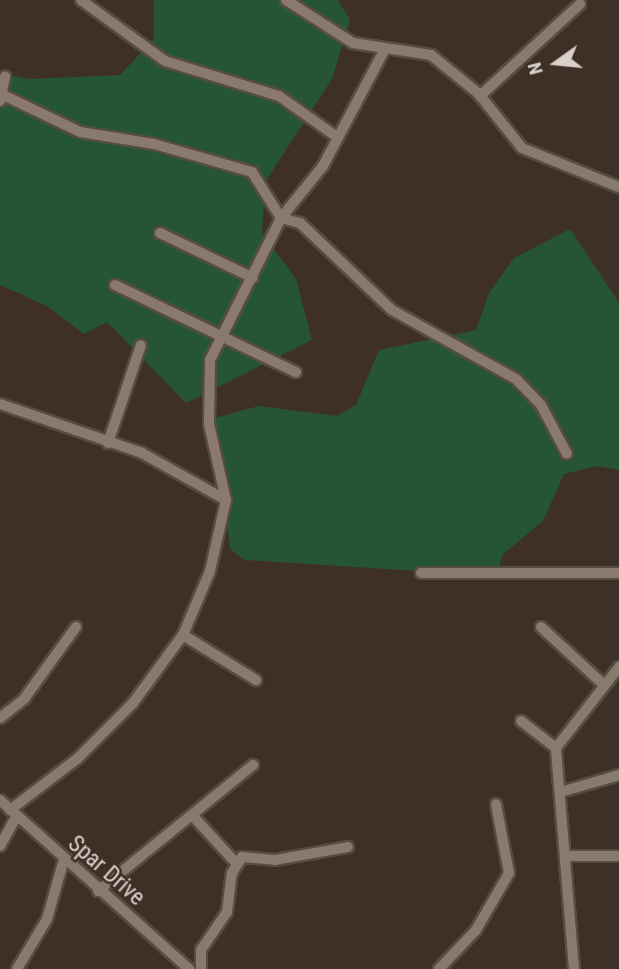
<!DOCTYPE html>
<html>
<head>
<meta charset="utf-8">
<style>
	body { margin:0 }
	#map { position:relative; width:619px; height:969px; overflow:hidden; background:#3e3026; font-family:"Roboto Condensed",sans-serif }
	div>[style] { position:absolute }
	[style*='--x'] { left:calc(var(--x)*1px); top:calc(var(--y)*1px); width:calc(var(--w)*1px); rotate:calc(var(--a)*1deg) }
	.green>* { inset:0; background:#265536 }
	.roads { filter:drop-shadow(2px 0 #574c43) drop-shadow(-2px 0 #574c43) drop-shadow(0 2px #574c43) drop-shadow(0 -2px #574c43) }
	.minor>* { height:10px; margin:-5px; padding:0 5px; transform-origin:5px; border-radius:5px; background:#8a7a6e }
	span { translate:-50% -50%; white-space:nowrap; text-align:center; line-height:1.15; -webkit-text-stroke:5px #3e3026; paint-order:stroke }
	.street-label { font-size:23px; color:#dad1ca }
	.north { position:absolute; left:521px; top:28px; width:70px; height:70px; -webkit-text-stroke:5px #3e3026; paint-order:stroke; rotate:255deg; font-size:19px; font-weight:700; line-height:28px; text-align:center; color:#dad1ca }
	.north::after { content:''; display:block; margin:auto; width:24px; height:32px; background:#dad1ca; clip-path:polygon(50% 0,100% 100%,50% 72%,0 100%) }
</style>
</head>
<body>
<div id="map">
	<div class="green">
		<i style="clip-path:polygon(154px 0,338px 0,350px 20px,332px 79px,265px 182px,262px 233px,296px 279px,312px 340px,186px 403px,107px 322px,84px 334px,47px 306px,0 285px,0 73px,30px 79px,120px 75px,154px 39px)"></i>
		<i style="clip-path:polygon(570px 229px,619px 303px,619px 470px,597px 466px,564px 474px,543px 521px,503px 554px,498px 570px,481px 575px,245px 560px,230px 549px,215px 418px,259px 406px,337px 416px,356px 405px,379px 350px,476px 330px,489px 293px,514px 258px)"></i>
	</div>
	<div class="roads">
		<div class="minor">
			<i style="--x:81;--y:0;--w:104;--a:36"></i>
			<i style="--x:165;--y:61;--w:119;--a:17.1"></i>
			<i style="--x:279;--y:96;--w:71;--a:35.3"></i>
			<i style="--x:286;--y:0;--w:80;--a:32.7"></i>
			<i style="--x:353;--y:43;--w:79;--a:8.7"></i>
			<i style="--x:431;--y:55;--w:60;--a:39"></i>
			<i style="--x:478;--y:93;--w:70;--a:51.3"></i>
			<i style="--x:522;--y:148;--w:105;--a:21.9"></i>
			<i style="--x:3;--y:95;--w:85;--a:25.7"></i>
			<i style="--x:80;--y:132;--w:75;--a:9.2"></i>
			<i style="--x:154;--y:144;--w:102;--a:15.9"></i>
			<i style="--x:252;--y:172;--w:54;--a:57.8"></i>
			<i style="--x:281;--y:218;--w:20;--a:15"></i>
			<i style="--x:300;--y:223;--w:127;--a:43.4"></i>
			<i style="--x:392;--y:310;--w:142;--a:29.1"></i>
			<i style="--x:516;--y:379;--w:36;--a:46"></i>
			<i style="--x:541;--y:405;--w:55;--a:62"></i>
			<i style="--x:480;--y:96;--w:136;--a:-42.6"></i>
			<i style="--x:0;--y:101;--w:25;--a:-78"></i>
			<i style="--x:160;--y:233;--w:103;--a:25.8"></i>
			<i style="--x:115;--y:285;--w:201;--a:25.7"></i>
			<i style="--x:0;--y:404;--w:150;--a:19"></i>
			<i style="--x:142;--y:453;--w:96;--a:29.2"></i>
			<i style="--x:108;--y:443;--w:103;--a:-71.4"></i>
			<i style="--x:421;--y:573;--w:198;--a:0"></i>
			<i style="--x:541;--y:627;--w:86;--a:42.6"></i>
			<i style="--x:183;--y:635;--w:86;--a:31.7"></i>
			<i style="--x:0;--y:718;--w:31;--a:-38"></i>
			<i style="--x:24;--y:699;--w:89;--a:-54.2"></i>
			<i style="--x:521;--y:721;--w:44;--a:37.6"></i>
			<i style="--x:564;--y:791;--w:57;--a:-16.2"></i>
			<i style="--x:0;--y:800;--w:254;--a:41.8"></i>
			<i style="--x:10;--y:810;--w:84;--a:-37.3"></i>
			<i style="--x:77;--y:759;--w:79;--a:-45"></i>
			<i style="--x:133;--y:703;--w:84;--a:-53.7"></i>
			<i style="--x:183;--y:635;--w:69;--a:-67.1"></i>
			<i style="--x:210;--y:571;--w:73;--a:-77.3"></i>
			<i style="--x:226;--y:500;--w:78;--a:-102.6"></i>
			<i style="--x:209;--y:424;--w:64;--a:-89.1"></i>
			<i style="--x:210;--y:360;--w:159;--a:-63.4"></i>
			<i style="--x:281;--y:218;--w:67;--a:-51.1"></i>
			<i style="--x:323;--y:166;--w:130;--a:-62.1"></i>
			<i style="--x:192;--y:815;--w:65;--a:47.5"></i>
			<i style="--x:0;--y:846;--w:33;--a:-61"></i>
			<i style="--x:565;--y:856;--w:54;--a:0"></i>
			<i style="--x:98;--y:891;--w:200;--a:-39.1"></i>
			<i style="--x:17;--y:969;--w:58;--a:-59"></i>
			<i style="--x:47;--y:919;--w:58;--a:-74.1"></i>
			<i style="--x:201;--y:969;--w:19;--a:-90"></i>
			<i style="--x:201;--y:950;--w:46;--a:-55.6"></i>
			<i style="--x:227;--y:912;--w:39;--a:-83"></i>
			<i style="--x:232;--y:873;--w:19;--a:-58"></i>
			<i style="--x:242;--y:857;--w:33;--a:5"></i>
			<i style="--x:275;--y:860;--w:74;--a:-10.1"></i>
			<i style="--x:439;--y:969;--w:54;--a:-46.5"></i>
			<i style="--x:476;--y:930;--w:66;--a:-59.9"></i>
			<i style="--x:509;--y:873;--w:70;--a:-100.7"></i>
			<i style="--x:574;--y:969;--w:222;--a:-94.7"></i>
			<i style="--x:556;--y:748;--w:103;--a:-52.1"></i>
		</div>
	</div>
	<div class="street-label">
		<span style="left:106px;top:871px;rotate:41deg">Spar Drive</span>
	</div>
	<div class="north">N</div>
</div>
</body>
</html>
